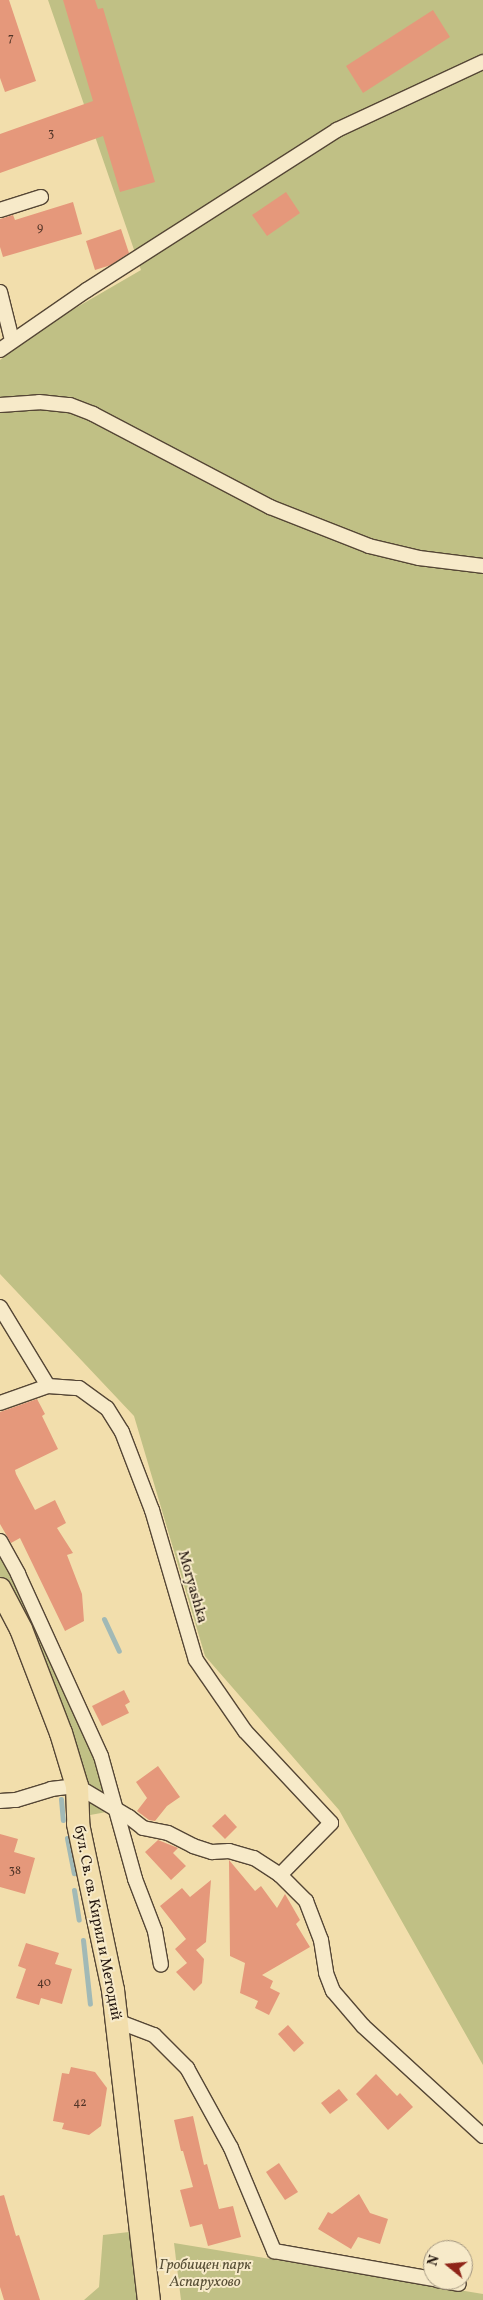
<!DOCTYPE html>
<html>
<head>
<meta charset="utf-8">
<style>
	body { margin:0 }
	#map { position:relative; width:483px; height:2300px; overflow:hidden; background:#f2deac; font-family:Vollkorn,serif }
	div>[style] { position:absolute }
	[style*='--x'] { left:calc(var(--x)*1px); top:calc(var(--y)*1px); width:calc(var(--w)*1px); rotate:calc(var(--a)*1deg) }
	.green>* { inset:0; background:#c0c085 }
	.stream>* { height:5px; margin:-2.5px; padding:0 2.5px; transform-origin:2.5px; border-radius:2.5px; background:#a1b9b6 }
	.building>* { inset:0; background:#e5987b }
	.roads { filter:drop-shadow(1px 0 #554635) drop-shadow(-1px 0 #554635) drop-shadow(0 1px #554635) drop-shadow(0 -1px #554635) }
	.street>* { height:14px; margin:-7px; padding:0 7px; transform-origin:7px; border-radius:7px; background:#f7eac9 }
	.primary>* { height:22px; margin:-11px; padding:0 11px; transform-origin:11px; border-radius:11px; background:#f2deac }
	span { translate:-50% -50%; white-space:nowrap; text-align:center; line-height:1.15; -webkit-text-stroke:4px #f7eac9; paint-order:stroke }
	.number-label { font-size:12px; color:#523528 }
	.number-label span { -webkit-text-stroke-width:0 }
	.street-label { font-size:15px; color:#21140d }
	.park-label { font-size:15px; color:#595037; font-style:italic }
	.north { position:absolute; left:423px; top:2240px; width:50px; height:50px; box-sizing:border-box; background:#f7eac9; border:1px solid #a1947e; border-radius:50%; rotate:287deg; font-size:14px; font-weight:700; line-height:20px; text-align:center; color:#21140d }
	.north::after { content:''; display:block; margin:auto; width:18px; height:22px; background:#8f2418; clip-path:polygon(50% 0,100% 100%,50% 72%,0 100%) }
</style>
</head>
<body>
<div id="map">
	<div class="green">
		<i style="clip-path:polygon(48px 0,483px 0,483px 2065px,339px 1810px,205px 1656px,134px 1416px,0 1274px,0 360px,48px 324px,141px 270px)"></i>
		<i style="clip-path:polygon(0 1540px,117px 1810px,85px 1816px,0 1589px)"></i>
		<i style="clip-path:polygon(129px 2232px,135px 2250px,142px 2300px,84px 2300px,99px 2287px,103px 2235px)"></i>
		<i style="clip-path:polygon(174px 2243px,483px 2294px,483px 2300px,181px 2300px)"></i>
	</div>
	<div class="stream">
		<i style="--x:104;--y:1619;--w:35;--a:65"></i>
		<i style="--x:61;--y:1799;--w:21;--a:85"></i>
		<i style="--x:67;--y:1838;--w:36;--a:79"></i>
		<i style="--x:74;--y:1890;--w:30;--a:81"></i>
		<i style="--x:83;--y:1940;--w:64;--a:83.8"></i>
	</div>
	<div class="building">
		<i style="clip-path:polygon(0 0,9px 0,36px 81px,5px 92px,0 78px)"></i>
		<i style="clip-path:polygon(63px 0,95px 0,98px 9px,103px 8px,155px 182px,120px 192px,103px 136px,0 173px,0 134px,93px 101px)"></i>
		<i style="clip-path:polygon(433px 10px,450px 37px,363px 93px,346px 66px)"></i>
		<i style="clip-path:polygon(286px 192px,300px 213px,267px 236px,252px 215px)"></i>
		<i style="clip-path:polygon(73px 202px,82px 234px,3px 257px,0 247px,0 219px,13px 215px,15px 220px)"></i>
		<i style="clip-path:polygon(121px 229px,129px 253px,111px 265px,95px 270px,86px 241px)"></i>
		<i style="clip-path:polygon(37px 1399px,45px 1414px,42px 1416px,58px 1449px,15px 1470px,16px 1474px,35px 1510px,55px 1500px,66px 1523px,57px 1528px,73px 1553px,67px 1555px,82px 1594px,84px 1621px,65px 1631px,20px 1538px,11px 1543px,0 1524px,0 1412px)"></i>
		<i style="clip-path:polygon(124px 1690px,130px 1702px,125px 1705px,129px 1713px,102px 1726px,92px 1706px)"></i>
		<i style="clip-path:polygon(158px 1766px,180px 1797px,167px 1806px,155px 1821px,149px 1820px,137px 1811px,147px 1798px,136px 1782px)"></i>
		<i style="clip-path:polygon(225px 1814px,237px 1827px,225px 1839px,212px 1826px)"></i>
		<i style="clip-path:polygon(0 1834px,18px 1839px,14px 1852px,35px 1858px,25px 1894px,0 1887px)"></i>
		<i style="clip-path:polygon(158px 1840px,178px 1848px,173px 1853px,186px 1866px,171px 1880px,145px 1852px)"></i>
		<i style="clip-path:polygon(229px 1860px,255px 1891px,261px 1886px,277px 1908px,285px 1894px,300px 1920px,296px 1924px,310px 1947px,262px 1975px,273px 1981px,270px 1988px,280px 1993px,269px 2015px,255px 2008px,258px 2001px,240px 1993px,245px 1963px,230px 1956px)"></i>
		<i style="clip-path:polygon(211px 1880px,206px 1942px,196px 1950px,204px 1959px,202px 1983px,194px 1991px,176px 1972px,187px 1963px,175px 1949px,186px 1939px,160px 1906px,182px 1888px,190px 1897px)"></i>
		<i style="clip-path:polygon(26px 1943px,59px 1953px,55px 1964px,72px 1969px,62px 2004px,41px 1998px,39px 2005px,16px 1998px,26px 1969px,18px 1966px)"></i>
		<i style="clip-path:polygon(288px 2025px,304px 2043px,294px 2052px,278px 2034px)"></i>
		<i style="clip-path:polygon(71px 2067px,95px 2072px,107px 2088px,101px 2126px,89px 2135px,62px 2129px,64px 2123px,53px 2121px,62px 2073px,69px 2074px)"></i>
		<i style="clip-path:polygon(376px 2074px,397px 2096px,400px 2093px,413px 2107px,388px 2130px,356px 2094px)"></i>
		<i style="clip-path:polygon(339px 2089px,348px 2100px,330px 2114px,321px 2103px)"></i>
		<i style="clip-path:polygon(193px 2116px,204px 2165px,207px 2164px,219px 2209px,233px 2206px,241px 2237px,208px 2246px,202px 2224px,190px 2227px,180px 2190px,193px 2187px,183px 2151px,181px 2151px,174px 2120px)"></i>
		<i style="clip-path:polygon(279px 2163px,298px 2192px,285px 2200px,266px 2172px)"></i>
		<i style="clip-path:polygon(359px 2194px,370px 2213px,388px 2219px,380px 2244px,358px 2237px,351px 2249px,318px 2229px,328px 2212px,332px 2214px)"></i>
		<i style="clip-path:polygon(4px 2195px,16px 2236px,19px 2235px,40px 2300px,4px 2300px,0 2287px,0 2196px)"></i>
	</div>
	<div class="roads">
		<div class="street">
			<i style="--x:0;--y:210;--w:43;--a:-17.6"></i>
			<i style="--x:0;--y:292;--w:49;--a:76"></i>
			<i style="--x:0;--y:350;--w:106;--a:-34.6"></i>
			<i style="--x:87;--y:290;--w:297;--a:-32.6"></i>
			<i style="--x:337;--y:130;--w:161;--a:-25"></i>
			<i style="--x:0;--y:405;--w:39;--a:-4"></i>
			<i style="--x:39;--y:402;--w:31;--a:6"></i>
			<i style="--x:70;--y:405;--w:25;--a:21"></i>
			<i style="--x:93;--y:414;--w:200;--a:27.7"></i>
			<i style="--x:270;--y:507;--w:106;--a:21.5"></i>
			<i style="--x:369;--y:546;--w:51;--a:13.5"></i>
			<i style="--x:419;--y:558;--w:64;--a:7.1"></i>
			<i style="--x:0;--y:1307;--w:92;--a:58.7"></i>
			<i style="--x:48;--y:1386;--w:31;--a:4"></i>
			<i style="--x:79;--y:1388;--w:34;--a:36"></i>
			<i style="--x:107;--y:1408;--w:28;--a:58"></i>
			<i style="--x:122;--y:1432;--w:84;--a:69"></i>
			<i style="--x:152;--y:1510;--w:156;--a:73.7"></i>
			<i style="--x:196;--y:1660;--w:86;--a:55.4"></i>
			<i style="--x:245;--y:1731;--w:126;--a:46.9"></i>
			<i style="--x:331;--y:1823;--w:73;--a:134.4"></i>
			<i style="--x:0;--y:1403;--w:51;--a:-19.5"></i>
			<i style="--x:0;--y:1541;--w:38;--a:61"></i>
			<i style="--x:18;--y:1574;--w:200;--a:65.5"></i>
			<i style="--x:101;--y:1756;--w:128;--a:74.5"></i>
			<i style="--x:135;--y:1879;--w:56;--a:69"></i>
			<i style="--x:155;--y:1931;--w:34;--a:80"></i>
			<i style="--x:0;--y:1801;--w:16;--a:-4"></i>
			<i style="--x:16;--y:1800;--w:37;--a:-17"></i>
			<i style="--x:51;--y:1789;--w:26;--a:-7"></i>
			<i style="--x:77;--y:1786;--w:61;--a:30.8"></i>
			<i style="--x:129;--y:1817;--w:18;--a:38"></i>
			<i style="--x:143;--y:1828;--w:25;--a:11"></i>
			<i style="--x:168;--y:1833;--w:28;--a:27"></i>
			<i style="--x:193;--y:1846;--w:20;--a:18"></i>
			<i style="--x:212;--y:1852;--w:17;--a:-3"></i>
			<i style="--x:229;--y:1851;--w:26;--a:16"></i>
			<i style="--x:254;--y:1858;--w:31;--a:33"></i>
			<i style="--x:280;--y:1875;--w:37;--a:45"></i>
			<i style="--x:306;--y:1901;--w:42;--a:69"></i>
			<i style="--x:321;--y:1940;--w:33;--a:81"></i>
			<i style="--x:326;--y:1973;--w:19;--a:69"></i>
			<i style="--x:333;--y:1991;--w:46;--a:49.4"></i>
			<i style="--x:363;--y:2026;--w:163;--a:42.5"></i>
			<i style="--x:117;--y:2021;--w:40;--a:21"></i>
			<i style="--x:154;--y:2035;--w:47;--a:45"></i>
			<i style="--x:187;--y:2068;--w:91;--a:61.2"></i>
			<i style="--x:231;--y:2148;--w:112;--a:67.3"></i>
			<i style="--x:274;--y:2251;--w:161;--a:10"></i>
			<i style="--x:437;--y:2280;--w:22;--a:10"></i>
		</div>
		<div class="primary">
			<i style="--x:0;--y:1589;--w:45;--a:62.3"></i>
			<i style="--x:21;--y:1629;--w:111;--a:69"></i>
			<i style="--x:61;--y:1733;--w:55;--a:73.2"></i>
			<i style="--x:77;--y:1786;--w:38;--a:88"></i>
			<i style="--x:78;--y:1824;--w:170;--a:78.1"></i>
			<i style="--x:113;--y:1990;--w:312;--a:83.4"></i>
		</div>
	</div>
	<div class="number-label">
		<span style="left:11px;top:39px">7</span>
		<span style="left:51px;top:135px">3</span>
		<span style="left:40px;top:229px">9</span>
		<span style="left:15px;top:1872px">38</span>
		<span style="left:44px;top:1984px">40</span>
		<span style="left:80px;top:2104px">42</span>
	</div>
	<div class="street-label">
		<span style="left:192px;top:1587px;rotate:74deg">Moryashka</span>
		<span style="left:97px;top:1923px;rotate:79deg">бул. Св. св. Кирил и Методий</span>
	</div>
	<div class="park-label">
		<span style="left:205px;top:2274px">Гробищен парк<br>Аспарухово</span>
	</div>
	<div class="north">N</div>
</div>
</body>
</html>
